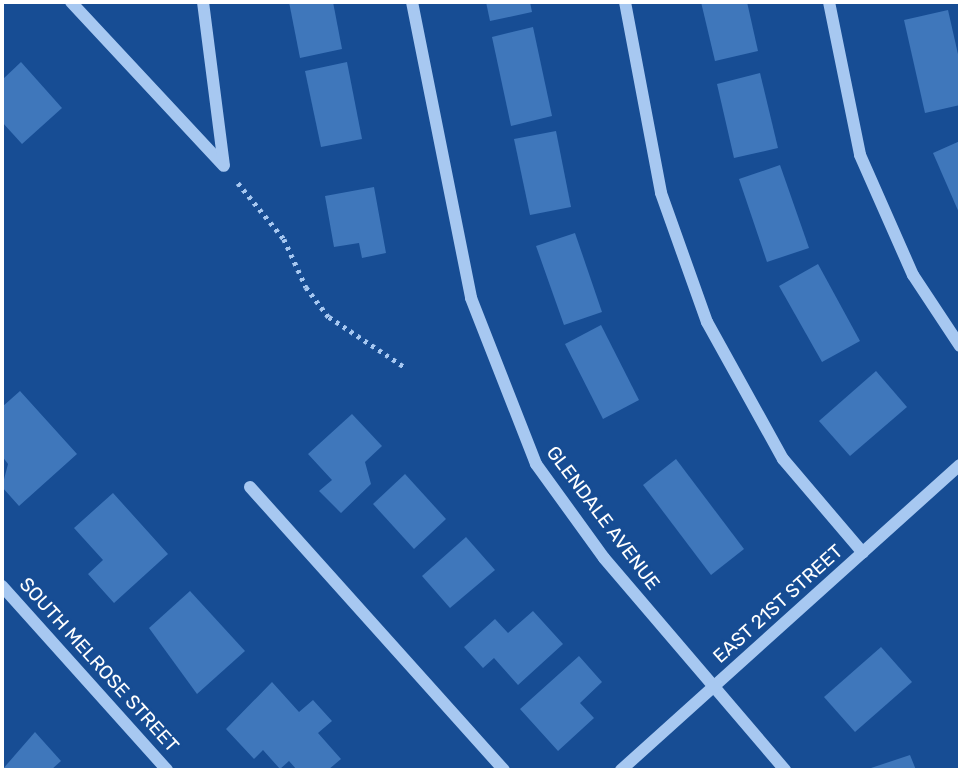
<!DOCTYPE html>
<html>
<head>
<meta charset="utf-8">
<style>
	body { margin:0 }
	#map { position:relative; width:962px; height:772px; overflow:hidden; background:#174d94; font-family:Rubik,sans-serif }
	div>[style] { position:absolute }
	[style*='--x'] { left:calc(var(--x)*1px); top:calc(var(--y)*1px); width:calc(var(--w)*1px); rotate:calc(var(--a)*1deg) }
	.building>* { inset:0; background:#3f77bb }
	.path>* { height:4.5px; margin-top:-2.25px; transform-origin:0; background:repeating-linear-gradient(90deg,#a7c8f1 0 3.5px,transparent 0 8.5px) }
	.minor>* { height:12px; margin:-6px; padding:0 6px; transform-origin:6px; border-radius:6px; background:#a7c8f1 }
	span { translate:-50% -50%; white-space:nowrap; text-align:center; line-height:1.15; -webkit-text-stroke:5px #174d94; paint-order:stroke }
	.street-label { font-size:19px; color:#fff }
	.frame { position:absolute; inset:0; border:4px solid #fff; pointer-events:none }
</style>
</head>
<body>
<div id="map">
	<div class="building">
		<i style="clip-path:polygon(289px 2px,333px 2px,342px 49px,300px 58px)"></i>
		<i style="clip-path:polygon(486px 2px,530px 2px,532px 12px,490px 21px)"></i>
		<i style="clip-path:polygon(701px 2px,747px 2px,758px 51px,715px 61px)"></i>
		<i style="clip-path:polygon(948px 10px,960px 63px,960px 105px,925px 113px,904px 20px)"></i>
		<i style="clip-path:polygon(533px 27px,552px 116px,511px 126px,492px 37px)"></i>
		<i style="clip-path:polygon(21px 62px,62px 108px,22px 144px,2px 122px,2px 80px)"></i>
		<i style="clip-path:polygon(347px 62px,362px 139px,321px 147px,305px 71px)"></i>
		<i style="clip-path:polygon(760px 73px,778px 148px,734px 158px,717px 84px)"></i>
		<i style="clip-path:polygon(556px 131px,571px 207px,530px 215px,514px 139px)"></i>
		<i style="clip-path:polygon(960px 141px,960px 215px,933px 153px)"></i>
		<i style="clip-path:polygon(780px 165px,809px 248px,767px 262px,739px 179px)"></i>
		<i style="clip-path:polygon(374px 187px,386px 253px,362px 258px,359px 243px,334px 247px,325px 196px)"></i>
		<i style="clip-path:polygon(575px 233px,602px 312px,564px 325px,536px 246px)"></i>
		<i style="clip-path:polygon(818px 264px,860px 341px,822px 362px,779px 286px)"></i>
		<i style="clip-path:polygon(601px 325px,639px 400px,603px 419px,565px 344px)"></i>
		<i style="clip-path:polygon(876px 371px,907px 407px,850px 456px,819px 421px)"></i>
		<i style="clip-path:polygon(20px 391px,77px 454px,19px 506px,2px 487px,8px 464px,2px 456px,2px 407px)"></i>
		<i style="clip-path:polygon(352px 414px,382px 446px,365px 462px,371px 484px,341px 513px,319px 491px,332px 480px,308px 454px)"></i>
		<i style="clip-path:polygon(676px 459px,744px 549px,711px 575px,643px 485px)"></i>
		<i style="clip-path:polygon(405px 474px,446px 519px,414px 549px,373px 504px)"></i>
		<i style="clip-path:polygon(113px 493px,168px 554px,114px 603px,88px 574px,103px 560px,74px 528px)"></i>
		<i style="clip-path:polygon(466px 537px,495px 570px,450px 608px,422px 576px)"></i>
		<i style="clip-path:polygon(190px 591px,245px 651px,197px 694px,149px 628px)"></i>
		<i style="clip-path:polygon(533px 611px,563px 644px,518px 685px,494px 658px,483px 668px,464px 647px,495px 619px,508px 633px)"></i>
		<i style="clip-path:polygon(881px 647px,912px 682px,855px 732px,824px 697px)"></i>
		<i style="clip-path:polygon(579px 656px,602px 682px,580px 703px,594px 718px,558px 751px,520px 709px)"></i>
		<i style="clip-path:polygon(272px 682px,299px 712px,313px 700px,332px 721px,318px 733px,341px 759px,328px 770px,297px 770px,289px 761px,280px 769px,263px 750px,254px 759px,226px 729px)"></i>
		<i style="clip-path:polygon(35px 732px,61px 761px,51px 770px,2px 770px)"></i>
		<i style="clip-path:polygon(910px 755px,916px 770px,865px 770px)"></i>
	</div>
	<div class="path">
		<i style="--x:238;--y:183;--w:72;--a:50.6"></i>
		<i style="--x:284;--y:239;--w:53;--a:65.4"></i>
		<i style="--x:306;--y:287;--w:38;--a:53"></i>
		<i style="--x:329;--y:317;--w:92;--a:33.5"></i>
	</div>
	<div class="minor">
		<i style="--x:71;--y:2;--w:224;--a:47"></i>
		<i style="--x:203;--y:2;--w:164;--a:82.7"></i>
		<i style="--x:412;--y:2;--w:302;--a:78.7"></i>
		<i style="--x:471;--y:298;--w:178;--a:68.6"></i>
		<i style="--x:536;--y:464;--w:116;--a:54.1"></i>
		<i style="--x:604;--y:558;--w:279;--a:49.5"></i>
		<i style="--x:625;--y:2;--w:194;--a:79.3"></i>
		<i style="--x:661;--y:193;--w:137;--a:70.4"></i>
		<i style="--x:707;--y:322;--w:157;--a:61"></i>
		<i style="--x:783;--y:459;--w:123;--a:49.6"></i>
		<i style="--x:829;--y:2;--w:156;--a:78.5"></i>
		<i style="--x:860;--y:155;--w:131;--a:66.2"></i>
		<i style="--x:913;--y:275;--w:85;--a:56.5"></i>
		<i style="--x:250;--y:487;--w:380;--a:48.1"></i>
		<i style="--x:2;--y:586;--w:247;--a:48.1"></i>
		<i style="--x:621;--y:770;--w:456;--a:-42"></i>
	</div>
	<div class="street-label">
		<span style="left:603px;top:518px;rotate:53deg">GLENDALE AVENUE</span>
		<span style="left:778px;top:604px;rotate:-42deg">EAST 21ST STREET</span>
		<span style="left:99px;top:665px;rotate:48deg">SOUTH MELROSE STREET</span>
	</div>
	<div class="frame"></div>
</div>
</body>
</html>
